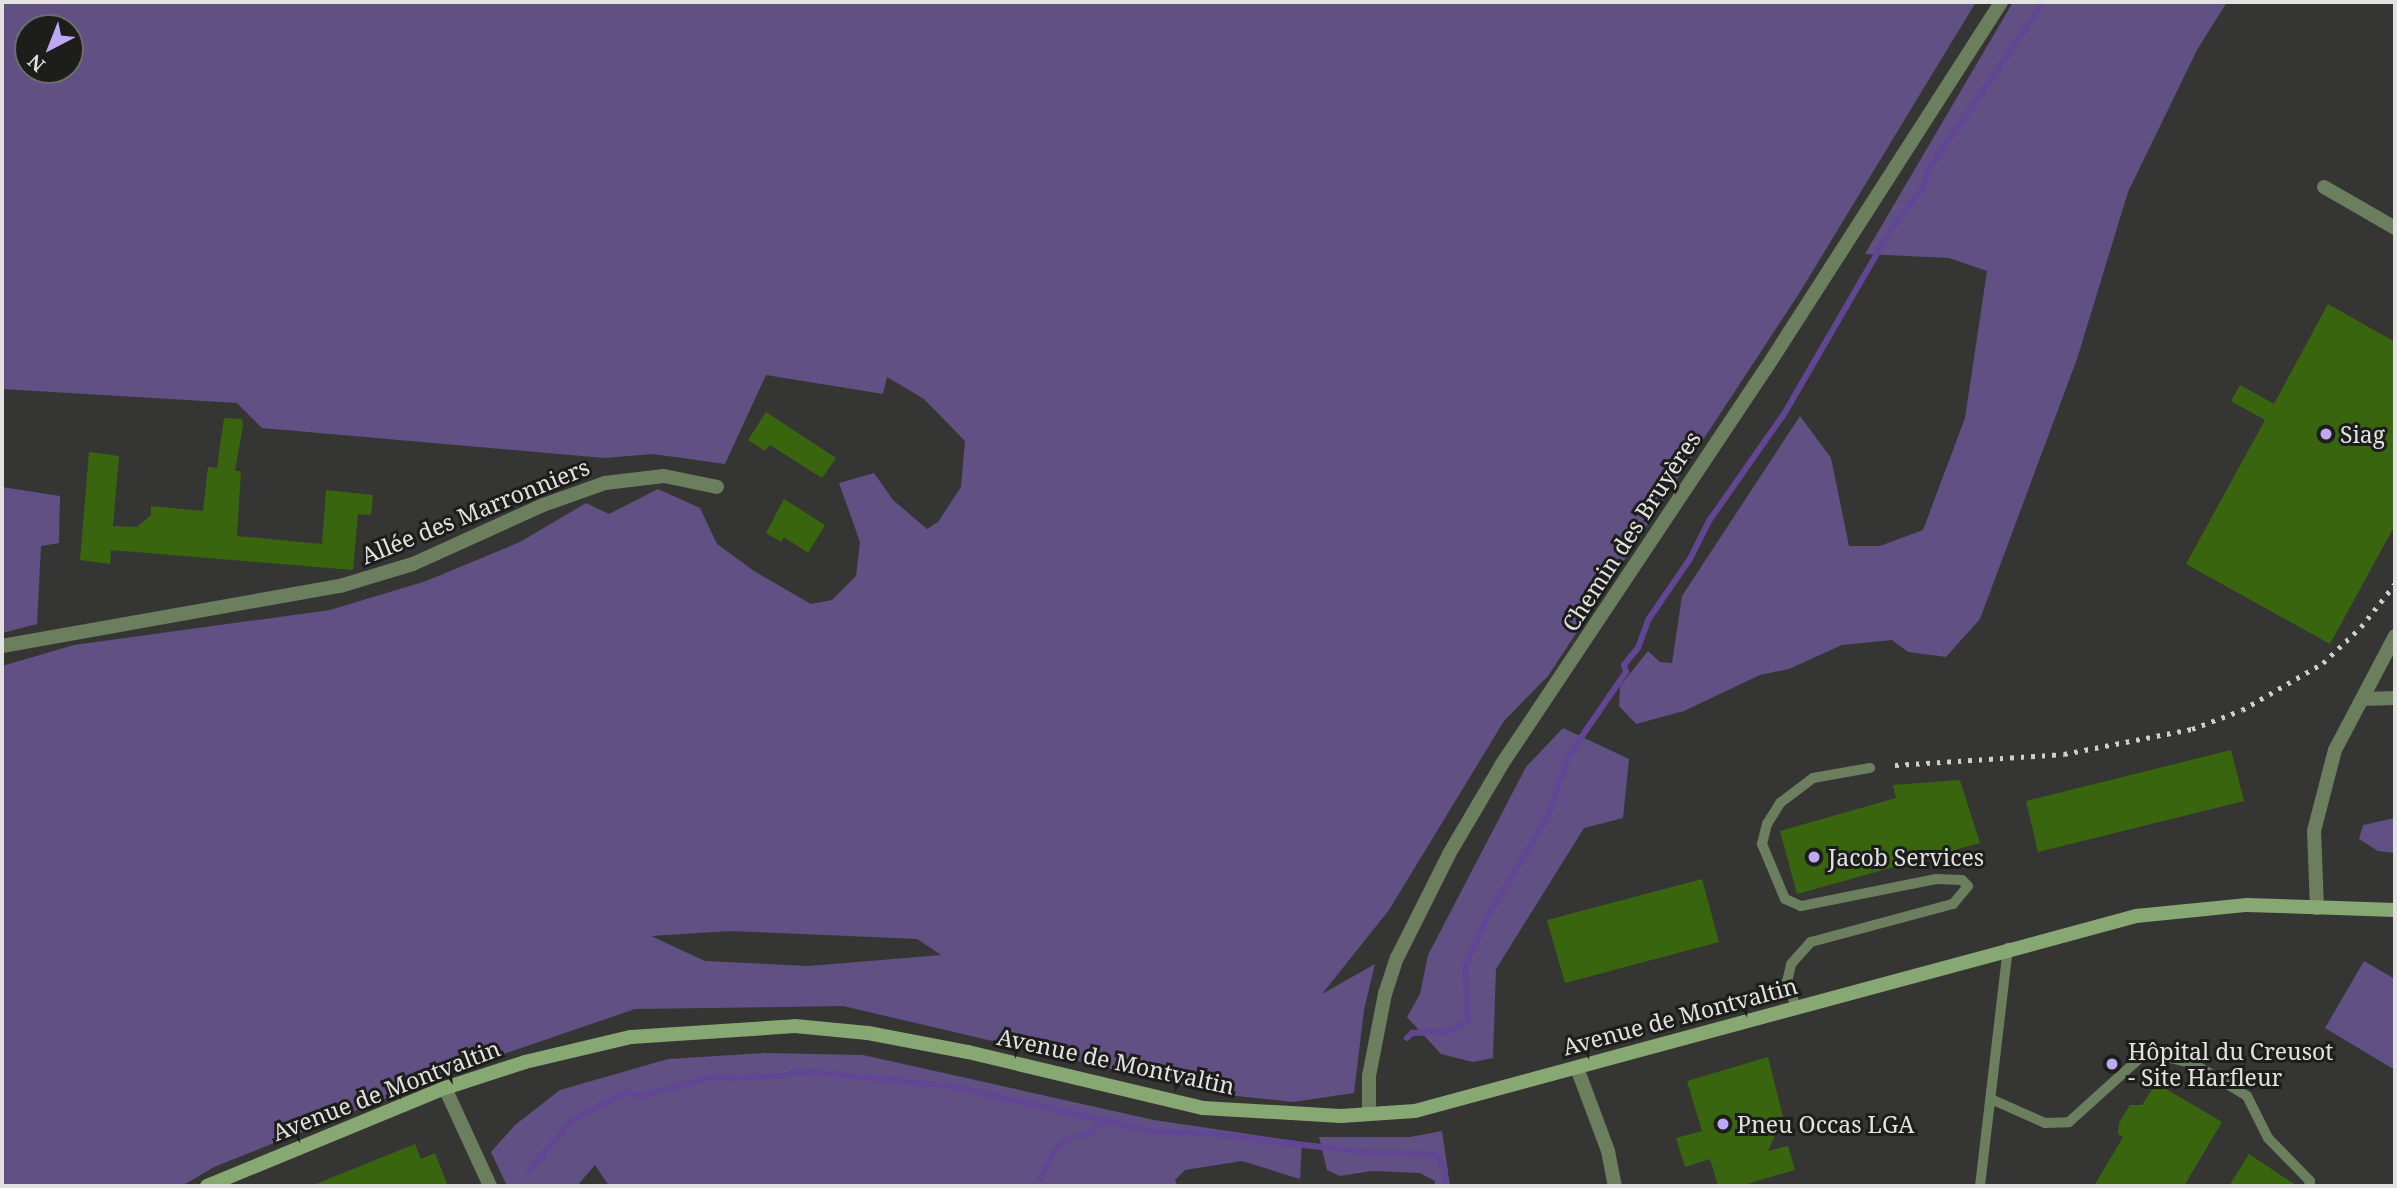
<!DOCTYPE html>
<html>
<head>
<meta charset="utf-8">
<style>
	body { margin:0 }
	#map { position:relative; width:2397px; height:1188px; overflow:hidden; background:#353633; font-family:"Noto Serif",serif }
	div>[style] { position:absolute }
	[style*='--x'] { left:calc(var(--x)*1px); top:calc(var(--y)*1px); width:calc(var(--w)*1px); rotate:calc(var(--a)*1deg) }
	.green>* { inset:0; background:#605083 }
	.stream>* { height:6px; margin:-3px; padding:0 3px; transform-origin:3px; border-radius:3px; background:#614793 }
	.building>* { inset:0; background:#3a650f }
	.lane>* { height:10px; margin:-5px; padding:0 5px; transform-origin:5px; border-radius:5px; background:#6b7f5e }
	.street>* { height:14px; margin:-7px; padding:0 7px; transform-origin:7px; border-radius:7px; background:#6b7f5e }
	.secondary>* { height:14px; margin:-7px; padding:0 7px; transform-origin:7px; border-radius:7px; background:#88a873 }
	.rail>* { height:5px; margin-top:-2.5px; transform-origin:0; background:repeating-linear-gradient(90deg,#cecfcd 0 3.5px,transparent 0 10.5px) }
	.dots>* { width:19px; height:19px; translate:-50% -50%; box-sizing:border-box; border:4px solid #1d1d1c; border-radius:50% }
	span { translate:-50% -50%; white-space:nowrap; text-align:center; line-height:1.15; -webkit-text-stroke:6px #1d1d1c; paint-order:stroke }
	.poi-label { font-size:23px; color:#e2e3e1 }
	.left { translate:0 -50%; text-align:left }
	.street-label { font-size:23px; color:#e2e3e1 }
	.frame { position:absolute; inset:0; border:4px solid #e2e3e1; pointer-events:none }
	.north { position:absolute; left:14px; top:14px; width:70px; height:70px; box-sizing:border-box; background:#1d1d1c; border:2px solid #6c6c6b; border-radius:50%; rotate:222deg; font-size:19px; font-weight:700; line-height:28px; text-align:center; color:#e2e3e1 }
	.north::after { content:''; display:block; margin:auto; width:24px; height:32px; background:#bfa8f4; clip-path:polygon(50% 0,100% 100%,50% 72%,0 100%) }
</style>
</head>
<body>
<div id="map">
	<div class="green">
		<i style="clip-path:polygon(evenodd,2px 2px,1976px 2px,1800px 292px,1548px 676px,1504px 721px,1389px 910px,1322px 994px,1375px 964px,1364px 1010px,1354px 1093px,1293px 1102px,1219px 1094px,843px 1006px,635px 1009px,454px 1071px,214px 1167px,182px 1186px,2px 1186px,2px 666px,74px 645px,330px 610px,426px 581px,520px 542px,586px 503px,609px 514px,658px 489px,700px 508px,717px 544px,754px 571px,811px 604px,832px 600px,856px 576px,860px 542px,839px 483px,874px 473px,893px 500px,927px 529px,938px 522px,961px 487px,965px 441px,924px 399px,887px 377px,883px 394px,766px 375px,725px 464px,653px 454px,604px 458px,262px 428px,237px 403px,2px 389px,2px 2px,28px 28px,70px 28px,70px 70px,28px 70px,28px 28px,2px 2px,731px 931px,917px 939px,941px 955px,808px 966px,705px 961px,651px 936px,731px 931px)"></i>
		<i style="clip-path:polygon(2013px 2px,2227px 2px,2197px 50px,2128px 192px,2077px 359px,1980px 619px,1946px 657px,1908px 652px,1892px 640px,1842px 645px,1789px 669px,1760px 675px,1684px 711px,1636px 724px,1619px 706px,1620px 686px,1648px 651px,1660px 662px,1672px 663px,1682px 596px,1800px 416px,1831px 458px,1849px 546px,1880px 546px,1923px 530px,1965px 418px,1987px 271px,1949px 258px,1865px 254px)"></i>
		<i style="clip-path:polygon(2px 487px,60px 496px,59px 543px,41px 546px,37px 624px,2px 633px)"></i>
		<i style="clip-path:polygon(1563px 728px,1629px 759px,1623px 818px,1584px 828px,1496px 969px,1493px 1058px,1473px 1062px,1441px 1054px,1407px 1017px,1420px 994px,1428px 955px,1526px 767px)"></i>
		<i style="clip-path:polygon(2395px 818px,2395px 853px,2378px 851px,2359px 839px,2363px 825px)"></i>
		<i style="clip-path:polygon(2364px 961px,2395px 979px,2395px 1070px,2325px 1028px)"></i>
		<i style="clip-path:polygon(764px 1053px,863px 1055px,1154px 1120px,1302px 1142px,1300px 1179px,1242px 1161px,1185px 1170px,1175px 1180px,1177px 1186px,609px 1186px,595px 1165px,577px 1186px,507px 1186px,491px 1152px,515px 1125px,560px 1090px,668px 1059px)"></i>
		<i style="clip-path:polygon(1442px 1131px,1450px 1186px,1435px 1186px,1435px 1181px,1420px 1173px,1372px 1171px,1340px 1176px,1327px 1170px,1319px 1137px,1410px 1137px)"></i>
	</div>
	<div class="stream">
		<i style="--x:1407;--y:1038;--w:7;--a:-45"></i>
		<i style="--x:1412;--y:1033;--w:36;--a:-2"></i>
		<i style="--x:1448;--y:1032;--w:23;--a:-29"></i>
		<i style="--x:1468;--y:1021;--w:55;--a:-93.1"></i>
		<i style="--x:1465;--y:966;--w:57;--a:-65.2"></i>
		<i style="--x:1489;--y:914;--w:114;--a:-59"></i>
		<i style="--x:1548;--y:816;--w:65;--a:-71"></i>
		<i style="--x:1569;--y:755;--w:101;--a:-55.5"></i>
		<i style="--x:1626;--y:672;--w:7;--a:-106"></i>
		<i style="--x:1624;--y:665;--w:22;--a:-51"></i>
		<i style="--x:1638;--y:648;--w:30;--a:-70"></i>
		<i style="--x:1648;--y:620;--w:74;--a:-55.5"></i>
		<i style="--x:1690;--y:559;--w:42;--a:-63.4"></i>
		<i style="--x:1709;--y:521;--w:131;--a:-55"></i>
		<i style="--x:1784;--y:414;--w:215;--a:-59.9"></i>
		<i style="--x:1892;--y:228;--w:51;--a:-52.2"></i>
		<i style="--x:1923;--y:188;--w:19;--a:-74"></i>
		<i style="--x:1928;--y:170;--w:204;--a:-55.4"></i>
		<i style="--x:529;--y:1171;--w:65;--a:-50"></i>
		<i style="--x:571;--y:1121;--w:62;--a:-27.8"></i>
		<i style="--x:626;--y:1092;--w:16;--a:15"></i>
		<i style="--x:641;--y:1096;--w:68;--a:-15.3"></i>
		<i style="--x:707;--y:1078;--w:75;--a:-1.5"></i>
		<i style="--x:782;--y:1076;--w:17;--a:-17"></i>
		<i style="--x:798;--y:1071;--w:153;--a:5.6"></i>
		<i style="--x:950;--y:1086;--w:211;--a:12.6"></i>
		<i style="--x:1156;--y:1132;--w:48;--a:1.2"></i>
		<i style="--x:1204;--y:1133;--w:169;--a:6.8"></i>
		<i style="--x:1372;--y:1153;--w:63;--a:0.9"></i>
		<i style="--x:1435;--y:1154;--w:16;--a:55"></i>
		<i style="--x:1444;--y:1167;--w:19;--a:84"></i>
		<i style="--x:1040;--y:1179;--w:31;--a:-63"></i>
		<i style="--x:1054;--y:1151;--w:16;--a:-45"></i>
		<i style="--x:1065;--y:1140;--w:23;--a:-15"></i>
		<i style="--x:1087;--y:1134;--w:26;--a:-36"></i>
	</div>
	<div class="building">
		<i style="clip-path:polygon(2328px 304px,2395px 342px,2395px 525px,2330px 644px,2186px 564px,2265px 420px,2231px 401px,2240px 385px,2274px 404px)"></i>
		<i style="clip-path:polygon(766px 412px,836px 458px,822px 478px,770px 445px,765px 451px,748px 440px)"></i>
		<i style="clip-path:polygon(224px 418px,242px 419px,243px 425px,235px 471px,241px 471px,237px 536px,322px 544px,326px 490px,373px 495px,371px 515px,358px 514px,353px 570px,111px 550px,110px 564px,80px 560px,89px 452px,119px 456px,113px 526px,137px 527px,151px 515px,151px 506px,203px 511px,208px 467px,217px 468px)"></i>
		<i style="clip-path:polygon(784px 499px,825px 525px,808px 553px,784px 537px,781px 542px,766px 533px)"></i>
		<i style="clip-path:polygon(2231px 750px,2244px 801px,2038px 852px,2026px 801px)"></i>
		<i style="clip-path:polygon(1960px 780px,1980px 843px,1797px 894px,1780px 831px,1896px 798px,1893px 785px)"></i>
		<i style="clip-path:polygon(1702px 879px,1719px 942px,1565px 983px,1547px 920px)"></i>
		<i style="clip-path:polygon(1768px 1057px,1783px 1117px,1768px 1151px,1788px 1146px,1795px 1170px,1740px 1186px,1718px 1186px,1710px 1159px,1685px 1167px,1676px 1138px,1702px 1131px,1687px 1081px)"></i>
		<i style="clip-path:polygon(2156px 1083px,2222px 1122px,2184px 1186px,2094px 1186px,2123px 1137px,2118px 1134px,2119px 1123px,2130px 1105px,2142px 1105px)"></i>
		<i style="clip-path:polygon(415px 1144px,421px 1159px,435px 1153px,448px 1186px,311px 1186px)"></i>
		<i style="clip-path:polygon(2249px 1154px,2297px 1186px,2229px 1186px)"></i>
	</div>
	<div class="lane">
		<i style="--x:1796;--y:1007;--w:27;--a:-110"></i>
		<i style="--x:1787;--y:982;--w:18;--a:-77"></i>
		<i style="--x:1791;--y:964;--w:30;--a:-48"></i>
		<i style="--x:1811;--y:942;--w:147;--a:-15"></i>
		<i style="--x:1953;--y:904;--w:23;--a:-50"></i>
		<i style="--x:1968;--y:886;--w:8;--a:-135"></i>
		<i style="--x:1962;--y:880;--w:26;--a:-178"></i>
		<i style="--x:1936;--y:879;--w:138;--a:168.7"></i>
		<i style="--x:1801;--y:906;--w:17;--a:-156"></i>
		<i style="--x:1785;--y:899;--w:60;--a:-112.7"></i>
		<i style="--x:1762;--y:844;--w:21;--a:-76"></i>
		<i style="--x:1767;--y:824;--w:25;--a:-58"></i>
		<i style="--x:1780;--y:803;--w:41;--a:-37.1"></i>
		<i style="--x:1813;--y:778;--w:58;--a:-10"></i>
		<i style="--x:1991;--y:1099;--w:59;--a:24"></i>
		<i style="--x:2045;--y:1123;--w:24;--a:-2"></i>
		<i style="--x:2069;--y:1122;--w:97;--a:-42.1"></i>
		<i style="--x:2141;--y:1057;--w:25;--a:0"></i>
		<i style="--x:2166;--y:1057;--w:29;--a:14"></i>
		<i style="--x:2194;--y:1064;--w:62;--a:31.1"></i>
		<i style="--x:2247;--y:1096;--w:47;--a:63.4"></i>
		<i style="--x:2268;--y:1138;--w:60;--a:45.7"></i>
		<i style="--x:2310;--y:1181;--w:5;--a:101"></i>
		<i style="--x:1980;--y:1186;--w:240;--a:-83.3"></i>
	</div>
	<div class="street">
		<i style="--x:2324;--y:187;--w:82;--a:30"></i>
		<i style="--x:2;--y:646;--w:343;--a:-10.1"></i>
		<i style="--x:340;--y:586;--w:76;--a:-16.8"></i>
		<i style="--x:413;--y:564;--w:143;--a:-24.4"></i>
		<i style="--x:543;--y:505;--w:66;--a:-19.5"></i>
		<i style="--x:605;--y:483;--w:59;--a:-6.8"></i>
		<i style="--x:664;--y:476;--w:54;--a:11.7"></i>
		<i style="--x:2363;--y:699;--w:32;--a:-2"></i>
		<i style="--x:2317;--y:908;--w:77;--a:-92.2"></i>
		<i style="--x:2314;--y:831;--w:84;--a:-75.5"></i>
		<i style="--x:2335;--y:750;--w:129;--a:-62.2"></i>
		<i style="--x:1577;--y:1068;--w:89;--a:69.5"></i>
		<i style="--x:1608;--y:1151;--w:36;--a:79"></i>
		<i style="--x:445;--y:1088;--w:108;--a:65.3"></i>
		<i style="--x:1369;--y:1114;--w:38;--a:-90"></i>
		<i style="--x:1369;--y:1076;--w:84;--a:-79"></i>
		<i style="--x:1385;--y:994;--w:38;--a:-72"></i>
		<i style="--x:1397;--y:958;--w:116;--a:-63.4"></i>
		<i style="--x:1449;--y:854;--w:104;--a:-59.5"></i>
		<i style="--x:1502;--y:764;--w:474;--a:-56.3"></i>
		<i style="--x:1765;--y:370;--w:437;--a:-57.3"></i>
	</div>
	<div class="secondary">
		<i style="--x:207;--y:1186;--w:257;--a:-22.4"></i>
		<i style="--x:445;--y:1088;--w:84;--a:-18"></i>
		<i style="--x:525;--y:1062;--w:109;--a:-13.3"></i>
		<i style="--x:631;--y:1037;--w:164;--a:-3.8"></i>
		<i style="--x:795;--y:1026;--w:73;--a:5.5"></i>
		<i style="--x:868;--y:1033;--w:102;--a:10.8"></i>
		<i style="--x:968;--y:1052;--w:242;--a:13.4"></i>
		<i style="--x:1203;--y:1108;--w:138;--a:3.3"></i>
		<i style="--x:1341;--y:1116;--w:74;--a:-3.9"></i>
		<i style="--x:1415;--y:1111;--w:747;--a:-15.13"></i>
		<i style="--x:2136;--y:916;--w:112;--a:-5.7"></i>
		<i style="--x:2247;--y:905;--w:148;--a:1.9"></i>
	</div>
	<div class="rail">
		<i style="--x:1895;--y:765;--w:169;--a:-3.7"></i>
		<i style="--x:2064;--y:754;--w:130;--a:-11.1"></i>
		<i style="--x:2192;--y:729;--w:53;--a:-20.8"></i>
		<i style="--x:2242;--y:710;--w:94;--a:-30.1"></i>
		<i style="--x:2323;--y:663;--w:52;--a:-43.5"></i>
		<i style="--x:2361;--y:627;--w:55;--a:-51.7"></i>
	</div>
	<div class="dots">
		<i style="left:2326px;top:434px;background:#bfa8f4"></i>
		<i style="left:1814px;top:857px;background:#bfa8f4"></i>
		<i style="left:2112px;top:1064px;background:#bfa8f4"></i>
		<i style="left:1723px;top:1124px;background:#bfa8f4"></i>
	</div>
	<div class="poi-label">
		<span class="left" style="left:2340px;top:434px">Siag</span>
		<span class="left" style="left:1828px;top:857px">Jacob Services</span>
		<span class="left" style="left:2128px;top:1064px">Hôpital du Creusot<br>- Site Harfleur</span>
		<span class="left" style="left:1737px;top:1124px">Pneu Occas LGA</span>
	</div>
	<div class="street-label">
		<span style="left:475px;top:511px;rotate:-22deg">Allée des Marronniers</span>
		<span style="left:1631px;top:531px;rotate:-57deg">Chemin des Bruyères</span>
		<span style="left:1680px;top:1016px;rotate:-15deg">Avenue de Montvaltin</span>
		<span style="left:1116px;top:1061px;rotate:12deg">Avenue de Montvaltin</span>
		<span style="left:386px;top:1090px;rotate:-21deg">Avenue de Montvaltin</span>
	</div>
	<div class="frame"></div>
	<div class="north">N</div>
</div>
</body>
</html>
